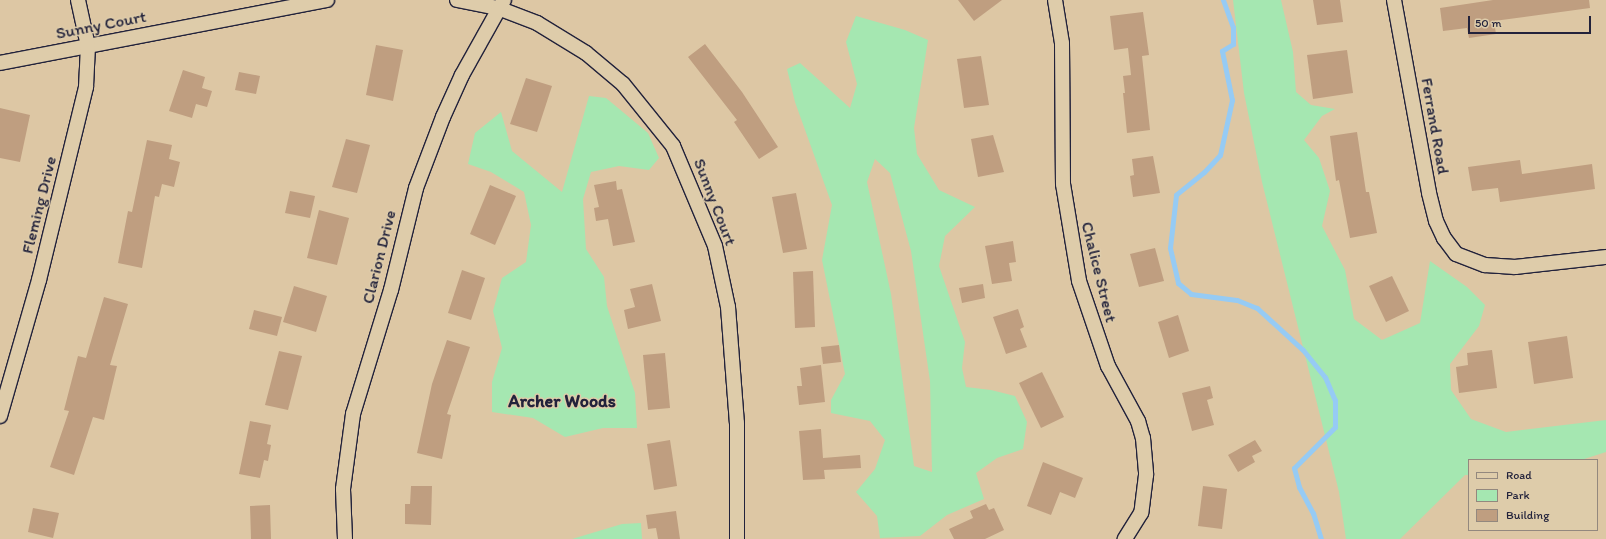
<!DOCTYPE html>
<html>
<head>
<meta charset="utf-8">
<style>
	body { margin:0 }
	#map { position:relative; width:1606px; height:539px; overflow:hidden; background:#ddc7a4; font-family:Itim,sans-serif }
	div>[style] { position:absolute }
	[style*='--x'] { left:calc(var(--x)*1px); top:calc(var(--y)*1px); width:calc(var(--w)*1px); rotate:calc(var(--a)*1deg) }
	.green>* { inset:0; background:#a5e7b1 }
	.stream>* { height:5px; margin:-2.5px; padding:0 2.5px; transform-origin:2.5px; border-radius:2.5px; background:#96cbf4 }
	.building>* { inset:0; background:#bf9e80 }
	.roads { filter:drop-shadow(1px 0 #22223b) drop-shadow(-1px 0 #22223b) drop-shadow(0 1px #22223b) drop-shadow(0 -1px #22223b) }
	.minor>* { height:14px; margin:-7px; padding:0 7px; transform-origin:7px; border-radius:7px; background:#deccaa }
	span { translate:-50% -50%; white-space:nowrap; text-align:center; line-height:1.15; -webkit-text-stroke:3px #deccaa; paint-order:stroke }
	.street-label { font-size:17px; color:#22223b }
	.neighbourhood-label { font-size:18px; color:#22223b; font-weight:700 }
	.legend { position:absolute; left:1468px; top:459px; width:130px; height:72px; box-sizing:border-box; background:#deccaa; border:1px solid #93887e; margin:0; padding:5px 7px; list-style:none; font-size:12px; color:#22223b }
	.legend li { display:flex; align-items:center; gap:8px; height:20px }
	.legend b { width:20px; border:1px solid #93887e }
	.scale { position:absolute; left:1468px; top:16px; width:123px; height:18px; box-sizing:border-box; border:2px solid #22223b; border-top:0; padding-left:5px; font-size:12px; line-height:14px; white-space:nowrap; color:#22223b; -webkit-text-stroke:3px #deccaa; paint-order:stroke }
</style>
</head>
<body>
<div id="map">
	<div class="green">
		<i style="clip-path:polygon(1233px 0,1281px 0,1293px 52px,1296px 92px,1311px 105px,1335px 109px,1322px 116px,1304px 140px,1319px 158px,1330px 191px,1322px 226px,1345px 270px,1354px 319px,1382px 340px,1420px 323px,1430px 261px,1467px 287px,1485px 305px,1479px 326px,1450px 364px,1451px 390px,1471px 419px,1506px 432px,1606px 420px,1606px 452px,1581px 460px,1469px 460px,1469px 475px,1465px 475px,1400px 539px,1346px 539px,1339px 492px,1262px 182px,1244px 93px)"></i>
		<i style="clip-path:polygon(evenodd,856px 16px,905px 30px,928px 40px,914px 128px,917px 154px,939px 190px,975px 207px,945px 236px,939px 266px,965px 342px,962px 368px,966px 387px,991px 390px,1015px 396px,1027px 422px,1023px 449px,997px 458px,976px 473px,984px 499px,947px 515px,920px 536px,880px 538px,877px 516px,856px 492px,875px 469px,885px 440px,870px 421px,831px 413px,831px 400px,845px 374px,822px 260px,832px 205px,795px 102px,787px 69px,800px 63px,850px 108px,857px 84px,846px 42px,856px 16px,875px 159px,890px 173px,911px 251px,930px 381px,932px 472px,914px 466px,891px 294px,867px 182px,875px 159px)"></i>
		<i style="clip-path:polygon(589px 96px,606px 98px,648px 133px,659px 158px,649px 170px,619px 166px,591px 172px,583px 199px,586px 249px,604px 277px,607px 306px,635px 393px,637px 428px,603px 428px,565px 437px,533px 418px,492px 412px,492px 382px,502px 348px,493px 311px,502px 278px,526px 262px,531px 225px,524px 192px,491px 172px,468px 164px,475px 133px,501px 112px,512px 151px,562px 192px)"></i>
		<i style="clip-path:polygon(641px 523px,642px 539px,572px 539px,622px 524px)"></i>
	</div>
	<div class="stream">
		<i style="--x:1223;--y:0;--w:29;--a:70"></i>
		<i style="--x:1233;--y:27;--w:17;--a:90"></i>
		<i style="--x:1233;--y:44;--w:13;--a:148"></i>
		<i style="--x:1222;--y:51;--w:50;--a:78.5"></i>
		<i style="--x:1232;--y:100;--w:56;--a:102.3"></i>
		<i style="--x:1220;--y:155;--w:23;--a:133"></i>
		<i style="--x:1204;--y:172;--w:36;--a:141"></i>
		<i style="--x:1176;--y:195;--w:53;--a:96.5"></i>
		<i style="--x:1170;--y:248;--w:36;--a:77"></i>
		<i style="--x:1178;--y:283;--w:17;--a:40"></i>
		<i style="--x:1191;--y:294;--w:46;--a:7.4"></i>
		<i style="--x:1237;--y:300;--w:22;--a:22"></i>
		<i style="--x:1257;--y:308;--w:62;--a:42.4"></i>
		<i style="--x:1303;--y:350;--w:35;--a:51"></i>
		<i style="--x:1325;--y:377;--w:25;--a:67"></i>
		<i style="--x:1335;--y:400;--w:27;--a:90"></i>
		<i style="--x:1335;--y:427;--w:58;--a:135"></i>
		<i style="--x:1294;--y:468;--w:20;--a:75"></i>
		<i style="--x:1299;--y:487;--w:30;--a:62"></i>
		<i style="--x:1313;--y:513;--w:27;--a:73"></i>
	</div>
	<div class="building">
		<i style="clip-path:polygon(958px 0,1002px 0,974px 21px)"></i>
		<i style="clip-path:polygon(1313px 0,1340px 0,1343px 22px,1317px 25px)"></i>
		<i style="clip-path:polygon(1493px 0,1589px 0,1590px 8px,1494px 21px,1496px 34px,1469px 38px,1467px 28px,1443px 31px,1440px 8px)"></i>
		<i style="clip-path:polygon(1143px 12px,1149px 55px,1142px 56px,1150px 130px,1127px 133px,1123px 93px,1125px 93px,1123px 76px,1131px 75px,1128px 48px,1114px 50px,1110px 16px)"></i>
		<i style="clip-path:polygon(705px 44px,742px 92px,778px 147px,759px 159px,734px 122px,737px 120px,688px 57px)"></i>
		<i style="clip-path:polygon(376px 45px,403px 50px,393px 101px,366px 95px)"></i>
		<i style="clip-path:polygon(1347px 50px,1353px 93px,1313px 99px,1307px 55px)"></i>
		<i style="clip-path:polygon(981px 56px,989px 105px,964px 108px,957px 59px)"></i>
		<i style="clip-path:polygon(183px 70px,205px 77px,202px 88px,212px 91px,207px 107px,196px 104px,192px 118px,169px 111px)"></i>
		<i style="clip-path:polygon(239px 72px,260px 76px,256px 94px,235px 90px)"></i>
		<i style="clip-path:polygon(526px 78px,552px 86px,537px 132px,510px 124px)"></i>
		<i style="clip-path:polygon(0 108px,30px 115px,20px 162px,0 158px)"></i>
		<i style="clip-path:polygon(1357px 132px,1366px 192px,1369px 192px,1377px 233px,1350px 238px,1339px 180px,1336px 181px,1330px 136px)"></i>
		<i style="clip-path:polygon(993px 135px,1004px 172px,978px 177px,971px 139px)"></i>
		<i style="clip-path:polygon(346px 139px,370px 145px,357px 193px,332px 187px)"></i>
		<i style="clip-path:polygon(147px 140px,172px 145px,169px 159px,180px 162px,174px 187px,162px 184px,159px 197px,155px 196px,142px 268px,118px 263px,128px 211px,132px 212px)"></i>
		<i style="clip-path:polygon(1153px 156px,1160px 193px,1133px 197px,1130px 176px,1134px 175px,1132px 159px)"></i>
		<i style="clip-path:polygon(1520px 160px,1522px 174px,1592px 164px,1595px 189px,1500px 202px,1498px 188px,1472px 191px,1468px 167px)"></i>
		<i style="clip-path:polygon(616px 181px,617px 190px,622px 189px,635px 242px,613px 246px,608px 219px,596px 221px,594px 208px,599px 207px,594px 185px)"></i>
		<i style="clip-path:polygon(490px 185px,516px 196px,495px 245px,470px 234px)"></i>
		<i style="clip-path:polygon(290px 191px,315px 196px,310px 218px,285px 213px)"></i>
		<i style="clip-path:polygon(796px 193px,807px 249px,783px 253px,772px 197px)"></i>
		<i style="clip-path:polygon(319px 210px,349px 218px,337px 265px,307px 258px)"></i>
		<i style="clip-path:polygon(1013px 241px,1016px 262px,1009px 263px,1012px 281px,992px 284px,985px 246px)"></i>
		<i style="clip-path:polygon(1155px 248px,1164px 281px,1139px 287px,1130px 254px)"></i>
		<i style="clip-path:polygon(462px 270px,485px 278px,471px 320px,448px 313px)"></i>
		<i style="clip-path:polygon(813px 271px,815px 327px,795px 328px,793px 272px)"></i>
		<i style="clip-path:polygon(1392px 276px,1409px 311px,1386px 322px,1369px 286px)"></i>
		<i style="clip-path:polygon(652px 284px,661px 321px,628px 329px,624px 310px,635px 307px,630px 289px)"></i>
		<i style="clip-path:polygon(983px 284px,985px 298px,962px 303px,959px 288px)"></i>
		<i style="clip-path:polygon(294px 286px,327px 296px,316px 332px,283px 322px)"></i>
		<i style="clip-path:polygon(104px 297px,128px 304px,110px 365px,117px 366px,104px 420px,93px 417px,74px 475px,50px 467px,69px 411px,64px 410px,78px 356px,86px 358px)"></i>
		<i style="clip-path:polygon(1018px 309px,1024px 327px,1020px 329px,1027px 347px,1006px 354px,993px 317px)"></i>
		<i style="clip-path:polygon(254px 310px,282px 317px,277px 336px,249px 329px)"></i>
		<i style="clip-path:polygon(1178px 315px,1189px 351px,1169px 358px,1158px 322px)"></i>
		<i style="clip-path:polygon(1567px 336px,1573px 378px,1534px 384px,1528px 342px)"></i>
		<i style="clip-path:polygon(447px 340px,470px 347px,447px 414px,451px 415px,442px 459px,417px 453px,432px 384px)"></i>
		<i style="clip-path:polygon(839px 345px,841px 362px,823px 364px,821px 347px)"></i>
		<i style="clip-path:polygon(1492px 350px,1497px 388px,1459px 393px,1456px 367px,1468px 365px,1467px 353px)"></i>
		<i style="clip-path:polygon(279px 351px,302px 356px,288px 410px,265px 405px)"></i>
		<i style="clip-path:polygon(665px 353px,670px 408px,648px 410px,643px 355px)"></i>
		<i style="clip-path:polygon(821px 365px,825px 402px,799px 405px,797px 386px,802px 386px,800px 368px)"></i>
		<i style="clip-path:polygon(1042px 372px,1064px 417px,1041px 428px,1019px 383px)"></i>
		<i style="clip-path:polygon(1210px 386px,1213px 398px,1207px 400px,1214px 425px,1192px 431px,1182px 393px)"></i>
		<i style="clip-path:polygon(250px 421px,271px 425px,267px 444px,271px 445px,268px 461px,264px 460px,260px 478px,239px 474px)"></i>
		<i style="clip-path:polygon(821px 429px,823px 458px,860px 455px,861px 468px,824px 470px,825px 479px,803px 480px,799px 431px)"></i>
		<i style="clip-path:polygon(670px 440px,677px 486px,654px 490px,647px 444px)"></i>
		<i style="clip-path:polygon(1255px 440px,1262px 451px,1252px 456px,1255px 462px,1238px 472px,1228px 455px)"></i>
		<i style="clip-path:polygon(1043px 462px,1083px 478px,1075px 498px,1060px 492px,1051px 515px,1027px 506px)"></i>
		<i style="clip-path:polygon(411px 486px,432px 486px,431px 525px,405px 524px,405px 504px,410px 504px)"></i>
		<i style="clip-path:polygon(1203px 486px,1227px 489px,1222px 529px,1198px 526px)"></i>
		<i style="clip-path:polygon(986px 504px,989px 510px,994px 508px,1004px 530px,985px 539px,954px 539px,949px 529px,973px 518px,970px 511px)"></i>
		<i style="clip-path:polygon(270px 505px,271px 539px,251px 539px,250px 506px)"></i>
		<i style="clip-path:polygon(33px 508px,59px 513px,53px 538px,28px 532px)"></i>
		<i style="clip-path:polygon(676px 511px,680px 539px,658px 539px,656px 528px,648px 529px,646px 515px)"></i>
	</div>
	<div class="roads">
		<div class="minor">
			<i style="--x:457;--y:0;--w:42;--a:11"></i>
			<i style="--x:498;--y:8;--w:42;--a:21"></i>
			<i style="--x:537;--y:23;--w:57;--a:31.5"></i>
			<i style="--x:586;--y:53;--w:48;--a:40"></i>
			<i style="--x:623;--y:84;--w:80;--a:51.1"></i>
			<i style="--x:673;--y:146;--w:108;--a:67.2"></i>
			<i style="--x:715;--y:246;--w:62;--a:78"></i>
			<i style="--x:728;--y:307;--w:116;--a:85.6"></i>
			<i style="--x:737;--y:423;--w:116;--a:90"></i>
			<i style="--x:1055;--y:0;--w:44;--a:80.8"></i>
			<i style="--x:1062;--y:43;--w:141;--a:89.6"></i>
			<i style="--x:1063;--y:184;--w:98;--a:80.6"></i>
			<i style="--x:1079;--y:281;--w:90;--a:71.2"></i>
			<i style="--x:1108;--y:366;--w:63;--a:61.4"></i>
			<i style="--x:1138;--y:421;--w:18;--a:74"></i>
			<i style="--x:1143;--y:438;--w:37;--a:85"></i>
			<i style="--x:1146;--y:475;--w:38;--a:97"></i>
			<i style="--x:1141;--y:513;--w:31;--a:122"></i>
			<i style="--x:1394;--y:0;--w:196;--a:79.7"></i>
			<i style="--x:1429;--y:193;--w:29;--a:76"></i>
			<i style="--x:1436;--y:221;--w:19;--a:65"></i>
			<i style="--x:1444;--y:238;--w:20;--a:53"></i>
			<i style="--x:1456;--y:254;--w:31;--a:21"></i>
			<i style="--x:1485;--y:265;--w:30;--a:4"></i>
			<i style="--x:1515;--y:267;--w:92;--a:-6.3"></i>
			<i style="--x:0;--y:63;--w:333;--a:-10.9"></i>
			<i style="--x:0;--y:416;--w:141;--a:-74"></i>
			<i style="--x:39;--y:280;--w:199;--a:-76.3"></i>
			<i style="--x:86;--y:87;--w:41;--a:-87.2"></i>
			<i style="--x:88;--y:46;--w:47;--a:-102.3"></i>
			<i style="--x:345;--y:539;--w:50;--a:-92.3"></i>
			<i style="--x:343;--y:489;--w:76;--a:-82.4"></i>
			<i style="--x:353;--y:414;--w:130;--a:-73"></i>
			<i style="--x:391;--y:290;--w:105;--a:-76.2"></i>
			<i style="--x:416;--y:188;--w:76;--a:-69.2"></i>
			<i style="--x:443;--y:117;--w:46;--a:-65.7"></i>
			<i style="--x:462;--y:75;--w:86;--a:-60.8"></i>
		</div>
	</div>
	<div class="street-label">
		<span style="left:101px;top:25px;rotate:-11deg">Sunny Court</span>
		<span style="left:1435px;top:126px;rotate:80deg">Ferrand Road</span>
		<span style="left:715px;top:202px;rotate:69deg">Sunny Court</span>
		<span style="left:39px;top:205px;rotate:-76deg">Fleming Drive</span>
		<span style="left:379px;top:257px;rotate:-76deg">Clarion Drive</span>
		<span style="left:1099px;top:272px;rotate:76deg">Chalice Street</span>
	</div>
	<div class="neighbourhood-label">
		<span style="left:562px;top:401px">Archer Woods</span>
	</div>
	<ul class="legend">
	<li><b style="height:5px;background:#deccaa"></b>Road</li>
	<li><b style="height:11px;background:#a5e7b1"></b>Park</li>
	<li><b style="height:11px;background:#bf9e80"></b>Building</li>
	</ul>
	<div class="scale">50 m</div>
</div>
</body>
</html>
